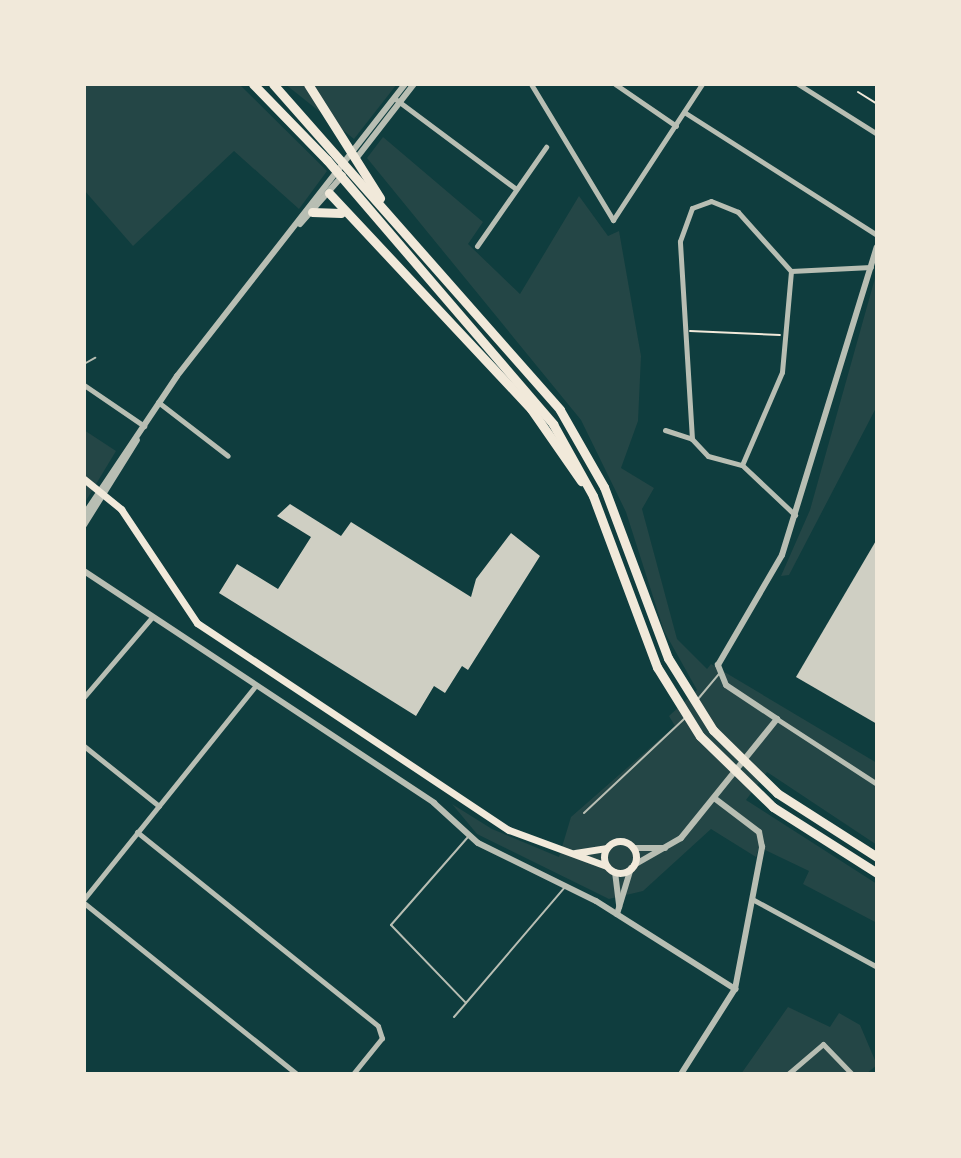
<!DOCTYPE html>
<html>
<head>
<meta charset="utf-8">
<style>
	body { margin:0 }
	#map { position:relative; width:961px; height:1158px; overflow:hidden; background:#0f3d3e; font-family:"Exo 2",sans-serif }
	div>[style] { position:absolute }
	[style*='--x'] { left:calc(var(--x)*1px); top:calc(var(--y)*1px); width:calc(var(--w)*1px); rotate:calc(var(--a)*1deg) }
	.green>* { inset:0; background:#244646 }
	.building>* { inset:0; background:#cfcfc3 }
	.path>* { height:2px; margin:-1px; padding:0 1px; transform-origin:1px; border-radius:1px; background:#f1e9da }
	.service>* { height:2px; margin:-1px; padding:0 1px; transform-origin:1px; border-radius:1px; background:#b8beb3 }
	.minor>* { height:5px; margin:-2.5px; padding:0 2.5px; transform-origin:2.5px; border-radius:2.5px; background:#b8beb3 }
	.tertiary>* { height:6px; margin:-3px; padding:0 3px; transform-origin:3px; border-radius:3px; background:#b8beb3 }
	.secondary>* { height:7px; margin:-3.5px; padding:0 3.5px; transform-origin:3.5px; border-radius:3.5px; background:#f1e9da }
	.secondary>.ring { margin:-3.5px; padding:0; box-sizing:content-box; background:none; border:7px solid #f1e9da; border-radius:50% }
	.motorway>* { height:9px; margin:-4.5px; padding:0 4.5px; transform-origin:4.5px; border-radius:4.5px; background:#f1e9da }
	span { translate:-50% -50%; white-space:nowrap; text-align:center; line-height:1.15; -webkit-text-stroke:7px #f1e9da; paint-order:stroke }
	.frame { position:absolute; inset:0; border:86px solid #f1e9da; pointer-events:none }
</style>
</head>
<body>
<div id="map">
	<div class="green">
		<i style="clip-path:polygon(84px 84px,239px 84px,327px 171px,299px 209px,234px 151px,133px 246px,84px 190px)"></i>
		<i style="clip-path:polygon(285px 84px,397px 84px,354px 139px)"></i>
		<i style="clip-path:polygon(383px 137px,483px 222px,468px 244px,520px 294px,579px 196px,608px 236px,619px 231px,641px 356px,638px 421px,621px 468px,654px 488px,642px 509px,677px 639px,707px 669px,711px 664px,877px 763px,877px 845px,767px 772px,746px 800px,877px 884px,877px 923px,803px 884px,809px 871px,759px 847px,756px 857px,711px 829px,643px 891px,609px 899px,477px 834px,452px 804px,492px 829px,559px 857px,571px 817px,675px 726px,669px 716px,697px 690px,664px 631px,626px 512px,581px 420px,367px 158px)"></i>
		<i style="clip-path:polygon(877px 271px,877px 406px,789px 575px,781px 576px,810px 510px)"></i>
		<i style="clip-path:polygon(84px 430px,116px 451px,84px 504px)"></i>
		<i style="clip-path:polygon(788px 1007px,830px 1027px,839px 1013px,860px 1025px,877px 1065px,866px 1074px,741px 1074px)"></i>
	</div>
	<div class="building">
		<i style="clip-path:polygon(290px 504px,341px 536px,351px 522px,471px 597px,476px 579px,511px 533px,540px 556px,468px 670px,462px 666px,445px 693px,434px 686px,416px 716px,219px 593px,237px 564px,278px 589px,311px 537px,277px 516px)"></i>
		<i style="clip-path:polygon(877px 539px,877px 724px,796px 677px)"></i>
	</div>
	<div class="path">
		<i style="--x:858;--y:92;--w:22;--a:32"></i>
		<i style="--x:690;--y:331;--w:90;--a:2.5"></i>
	</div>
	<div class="service">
		<i style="--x:84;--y:364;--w:13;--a:-29"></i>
		<i style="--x:698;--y:699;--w:33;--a:-50"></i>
		<i style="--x:584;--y:813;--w:139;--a:-43.2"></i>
		<i style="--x:468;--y:837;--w:117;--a:131.2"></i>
		<i style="--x:391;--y:925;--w:108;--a:46.1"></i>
		<i style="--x:466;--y:1003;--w:153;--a:-49.5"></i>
		<i style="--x:454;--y:1017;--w:18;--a:-49"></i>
	</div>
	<div class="minor">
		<i style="--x:531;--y:84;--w:159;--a:58.9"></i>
		<i style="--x:613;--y:220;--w:163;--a:-56.8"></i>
		<i style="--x:615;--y:84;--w:74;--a:34.5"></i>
		<i style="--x:798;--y:84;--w:93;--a:32.3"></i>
		<i style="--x:394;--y:98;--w:152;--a:36.7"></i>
		<i style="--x:684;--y:112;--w:229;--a:32.5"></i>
		<i style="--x:477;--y:246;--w:121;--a:-55.1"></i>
		<i style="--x:84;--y:385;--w:73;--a:34.3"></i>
		<i style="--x:158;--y:402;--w:88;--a:37.6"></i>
		<i style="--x:665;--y:430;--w:28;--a:18"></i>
		<i style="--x:692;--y:439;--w:23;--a:47"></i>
		<i style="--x:708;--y:456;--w:35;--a:15"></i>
		<i style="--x:742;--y:465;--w:73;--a:43.3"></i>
		<i style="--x:692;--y:439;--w:198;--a:-93.5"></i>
		<i style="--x:680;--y:241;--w:35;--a:-70"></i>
		<i style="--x:692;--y:208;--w:20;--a:-20"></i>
		<i style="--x:711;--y:201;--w:29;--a:22"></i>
		<i style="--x:738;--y:212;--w:79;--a:48.1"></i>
		<i style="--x:791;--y:271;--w:80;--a:-2.9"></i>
		<i style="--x:742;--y:465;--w:101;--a:-66.7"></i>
		<i style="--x:782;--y:372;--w:101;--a:-84.9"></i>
		<i style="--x:84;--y:697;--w:105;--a:-49.6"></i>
		<i style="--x:777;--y:719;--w:119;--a:33"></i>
		<i style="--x:84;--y:746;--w:96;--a:38.7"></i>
		<i style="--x:137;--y:832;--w:309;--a:38.8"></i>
		<i style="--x:378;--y:1026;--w:13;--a:72"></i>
		<i style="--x:382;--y:1038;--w:46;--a:128.9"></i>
		<i style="--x:84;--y:899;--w:273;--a:-51.2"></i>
		<i style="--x:752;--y:899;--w:142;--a:28.5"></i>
		<i style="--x:84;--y:903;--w:273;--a:38.8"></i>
		<i style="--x:788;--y:1074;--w:46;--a:-40.6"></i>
		<i style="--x:823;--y:1044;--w:42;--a:46"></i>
	</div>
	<div class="tertiary">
		<i style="--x:355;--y:160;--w:96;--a:-52.2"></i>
		<i style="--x:300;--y:224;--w:65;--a:-48.7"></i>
		<i style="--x:84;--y:515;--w:167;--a:-56.2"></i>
		<i style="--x:177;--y:376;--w:370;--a:-52"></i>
		<i style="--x:84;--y:525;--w:100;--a:-58.1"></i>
		<i style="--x:84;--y:571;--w:420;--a:33.5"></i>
		<i style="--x:434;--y:803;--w:59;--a:42.3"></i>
		<i style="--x:478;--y:843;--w:131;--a:26.2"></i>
		<i style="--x:596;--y:901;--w:165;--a:32.3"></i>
		<i style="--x:633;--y:848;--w:32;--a:0"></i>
		<i style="--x:634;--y:865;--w:54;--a:-29.9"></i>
		<i style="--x:681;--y:838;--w:153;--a:-51.1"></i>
		<i style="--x:777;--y:719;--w:61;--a:-146.3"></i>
		<i style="--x:726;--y:685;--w:22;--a:-112"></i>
		<i style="--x:718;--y:665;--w:127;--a:-59.8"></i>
		<i style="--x:782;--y:555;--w:322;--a:-72.9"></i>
		<i style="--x:615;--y:872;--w:35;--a:83"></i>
		<i style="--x:617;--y:914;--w:48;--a:-73.1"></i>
		<i style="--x:681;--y:1074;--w:101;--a:-57.6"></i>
		<i style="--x:735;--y:989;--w:145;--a:-79.2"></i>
		<i style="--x:762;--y:847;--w:15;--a:-101"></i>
		<i style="--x:759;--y:832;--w:56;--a:-142.9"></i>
	</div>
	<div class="secondary">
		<i style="--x:84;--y:479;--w:48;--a:39"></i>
		<i style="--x:121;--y:509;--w:137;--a:56.3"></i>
		<i style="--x:197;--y:623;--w:374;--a:33.6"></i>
		<i style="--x:509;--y:830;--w:104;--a:20.2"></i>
		<i class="ring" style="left:604px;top:841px;width:25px;height:25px"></i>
		<i style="--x:575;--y:853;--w:31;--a:-9"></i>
	</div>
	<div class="motorway">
		<i style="--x:253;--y:84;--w:106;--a:45.8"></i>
		<i style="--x:327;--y:160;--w:348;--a:49.4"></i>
		<i style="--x:553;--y:424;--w:82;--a:60.9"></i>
		<i style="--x:593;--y:496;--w:183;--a:69.5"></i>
		<i style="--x:657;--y:667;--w:81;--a:58.1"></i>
		<i style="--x:700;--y:736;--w:102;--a:44.2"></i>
		<i style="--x:773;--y:807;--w:123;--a:32.4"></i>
		<i style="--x:273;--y:84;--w:434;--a:48.6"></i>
		<i style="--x:560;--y:410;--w:89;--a:60.3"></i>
		<i style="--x:604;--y:487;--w:183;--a:69.5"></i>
		<i style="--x:668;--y:658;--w:85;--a:58"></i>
		<i style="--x:713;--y:730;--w:90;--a:44.5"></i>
		<i style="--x:777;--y:793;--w:119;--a:32.6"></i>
		<i style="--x:308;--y:84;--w:135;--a:57.7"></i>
		<i style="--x:329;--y:193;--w:296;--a:46.9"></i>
		<i style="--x:531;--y:409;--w:88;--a:55.2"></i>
		<i style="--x:312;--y:212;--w:29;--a:2"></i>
	</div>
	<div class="frame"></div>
</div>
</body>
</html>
